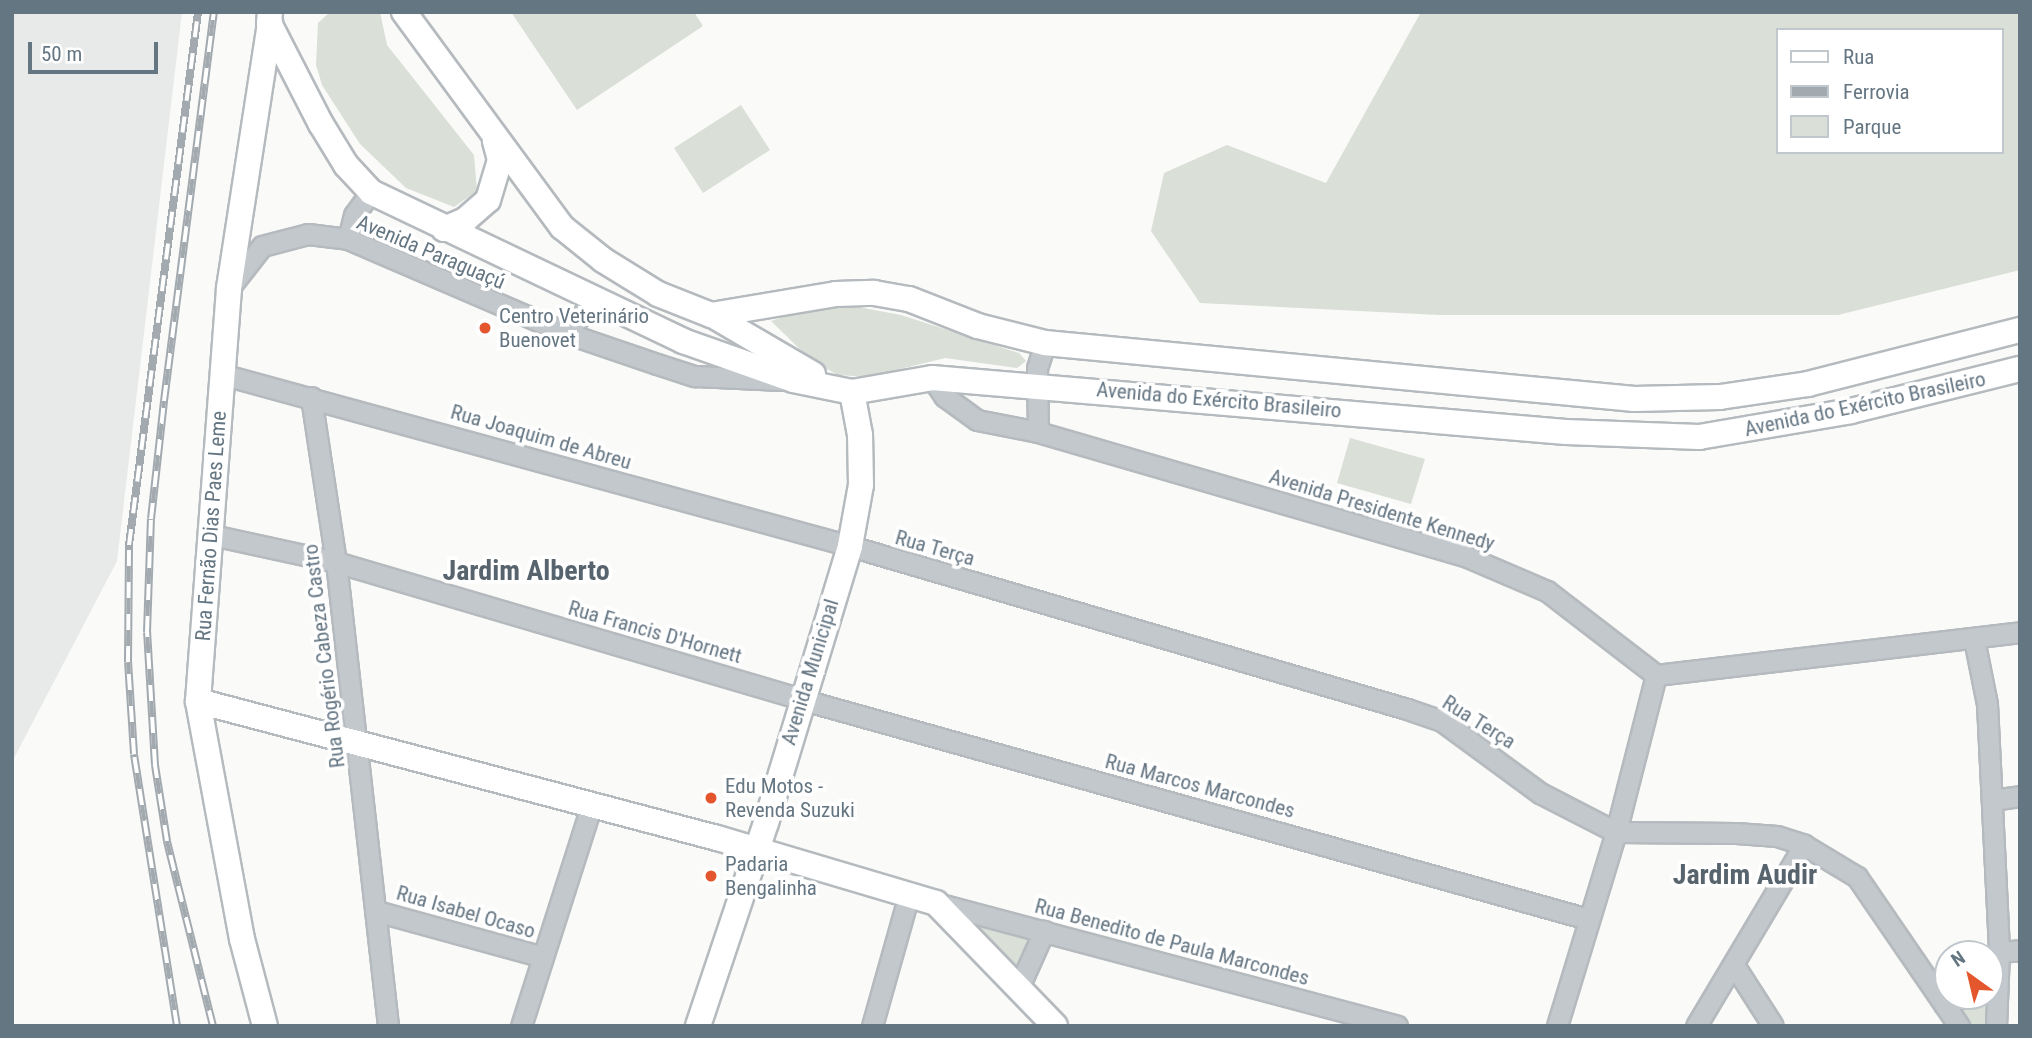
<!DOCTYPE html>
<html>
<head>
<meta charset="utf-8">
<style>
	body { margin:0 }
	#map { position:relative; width:2032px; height:1038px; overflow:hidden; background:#fafaf8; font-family:"Roboto Condensed",sans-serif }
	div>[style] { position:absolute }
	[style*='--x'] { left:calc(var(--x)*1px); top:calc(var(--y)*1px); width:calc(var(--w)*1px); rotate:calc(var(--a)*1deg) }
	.built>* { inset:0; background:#e8e9e9 }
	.green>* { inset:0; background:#dadfd7 }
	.roads { filter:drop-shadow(2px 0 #b5babe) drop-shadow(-2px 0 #b5babe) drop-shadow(0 2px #b5babe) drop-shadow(0 -2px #b5babe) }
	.minor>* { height:19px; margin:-9.5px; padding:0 9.5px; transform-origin:9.5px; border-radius:9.5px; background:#c3c8cc }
	.major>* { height:24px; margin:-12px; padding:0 12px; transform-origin:12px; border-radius:12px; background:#fff }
	.rail>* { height:8px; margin-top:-4px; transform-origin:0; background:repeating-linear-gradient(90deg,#fff 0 16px,#a2aab0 0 32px); box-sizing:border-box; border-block:2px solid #a2aab0 }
	.dots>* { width:19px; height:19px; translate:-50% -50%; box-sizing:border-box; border:4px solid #fff; border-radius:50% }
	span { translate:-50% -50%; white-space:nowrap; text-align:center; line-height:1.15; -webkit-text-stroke:7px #fff; paint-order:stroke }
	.street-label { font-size:21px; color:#657683 }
	.poi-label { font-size:21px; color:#657683 }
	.left { translate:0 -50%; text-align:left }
	.district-label { font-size:28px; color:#57646e; font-weight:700 }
	.frame { position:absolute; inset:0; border:14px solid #657683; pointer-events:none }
	.legend { position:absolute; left:1776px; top:28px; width:228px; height:126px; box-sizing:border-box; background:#fff; border:2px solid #c1c8cd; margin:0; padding:9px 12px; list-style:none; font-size:21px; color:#657683 }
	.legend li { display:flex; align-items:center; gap:14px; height:35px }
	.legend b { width:35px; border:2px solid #c1c8cd }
	.north { position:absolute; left:1934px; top:940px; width:70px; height:70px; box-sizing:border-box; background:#fff; border:2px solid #c1c8cd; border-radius:50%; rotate:326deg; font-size:19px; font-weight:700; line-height:28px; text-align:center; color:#657683 }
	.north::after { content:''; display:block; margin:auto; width:24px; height:32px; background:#e4572e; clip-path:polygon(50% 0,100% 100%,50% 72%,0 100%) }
	.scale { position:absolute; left:28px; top:42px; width:130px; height:32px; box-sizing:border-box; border:4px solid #657683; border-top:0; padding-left:9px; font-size:21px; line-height:24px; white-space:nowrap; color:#657683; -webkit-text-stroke:5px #fff; paint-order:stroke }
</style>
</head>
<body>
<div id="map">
	<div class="built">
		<i style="clip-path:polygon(12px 12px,182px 12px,117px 561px,12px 762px)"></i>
	</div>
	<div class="green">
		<i style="clip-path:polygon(330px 12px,380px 12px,387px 45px,474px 155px,477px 191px,454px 207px,406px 188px,360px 144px,322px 85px,316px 65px,318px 23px)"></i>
		<i style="clip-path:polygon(511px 12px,694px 12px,703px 26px,577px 110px)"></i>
		<i style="clip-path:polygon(evenodd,1421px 12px,2020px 12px,2020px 270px,1838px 315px,1439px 315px,1200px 303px,1151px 231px,1164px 173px,1227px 145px,1326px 183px,1421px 12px,1778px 30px,2002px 30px,2002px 152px,1778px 152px,1778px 30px)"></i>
		<i style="clip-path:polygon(741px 105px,770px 150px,703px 193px,674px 148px)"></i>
		<i style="clip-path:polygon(816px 307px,853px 306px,901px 315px,1019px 353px,1026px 361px,1017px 368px,945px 358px,868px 377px,838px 375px,812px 361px,771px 321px)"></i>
		<i style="clip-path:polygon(1350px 438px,1425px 459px,1411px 504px,1337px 483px)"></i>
		<i style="clip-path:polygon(972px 919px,1027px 937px,1032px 944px,1023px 966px,1013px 968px,966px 924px)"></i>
		<i style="clip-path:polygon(1985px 998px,1988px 1026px,1968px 1026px,1959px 1007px)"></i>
	</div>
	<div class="roads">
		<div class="minor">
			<i style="--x:348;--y:239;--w:25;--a:-76"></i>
			<i style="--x:354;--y:215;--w:29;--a:-54"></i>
			<i style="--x:230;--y:287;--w:52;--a:-52"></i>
			<i style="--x:262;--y:246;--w:48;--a:-14.6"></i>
			<i style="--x:308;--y:234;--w:40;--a:7.1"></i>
			<i style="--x:348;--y:239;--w:237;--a:23.3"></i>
			<i style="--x:566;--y:333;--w:96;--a:18.8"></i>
			<i style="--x:657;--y:364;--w:40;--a:18"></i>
			<i style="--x:695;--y:376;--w:86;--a:2.7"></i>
			<i style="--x:566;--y:333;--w:43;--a:-49.7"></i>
			<i style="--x:221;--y:374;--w:652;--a:15.29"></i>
			<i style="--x:850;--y:546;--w:580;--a:16.31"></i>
			<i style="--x:1407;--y:709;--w:37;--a:19"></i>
			<i style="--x:1442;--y:721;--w:122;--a:36.3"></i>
			<i style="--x:1540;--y:793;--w:85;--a:27.2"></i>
			<i style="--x:1616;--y:832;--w:120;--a:0.5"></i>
			<i style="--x:1736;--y:833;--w:41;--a:4.2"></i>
			<i style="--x:1777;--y:836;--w:28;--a:18"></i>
			<i style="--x:1804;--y:845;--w:62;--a:31.1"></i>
			<i style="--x:1857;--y:877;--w:181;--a:55.6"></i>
			<i style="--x:932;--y:378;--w:22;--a:56"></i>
			<i style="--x:944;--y:396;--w:41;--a:36"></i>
			<i style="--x:977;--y:420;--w:62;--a:11.1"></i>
			<i style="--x:1038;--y:432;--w:445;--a:16.2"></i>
			<i style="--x:1465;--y:556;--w:89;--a:23.1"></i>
			<i style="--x:1547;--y:591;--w:138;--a:37.6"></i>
			<i style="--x:1656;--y:675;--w:367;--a:-6.7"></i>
			<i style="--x:311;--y:397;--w:167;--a:81.4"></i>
			<i style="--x:336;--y:562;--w:467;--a:83.6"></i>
			<i style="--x:1038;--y:432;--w:64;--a:-90.9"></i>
			<i style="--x:1037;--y:368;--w:26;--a:-72"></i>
			<i style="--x:212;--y:535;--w:127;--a:12.3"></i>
			<i style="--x:336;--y:562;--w:484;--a:16.4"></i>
			<i style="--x:800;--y:699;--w:818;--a:15.6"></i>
			<i style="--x:1974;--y:639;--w:66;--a:78.7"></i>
			<i style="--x:1987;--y:704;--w:248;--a:87.2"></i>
			<i style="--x:1999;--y:952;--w:74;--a:92.3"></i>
			<i style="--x:1992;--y:800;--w:28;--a:-8"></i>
			<i style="--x:936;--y:903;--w:477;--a:14.9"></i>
			<i style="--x:376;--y:911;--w:173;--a:15.4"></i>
			<i style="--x:1999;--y:952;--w:21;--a:-5"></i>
			<i style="--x:1734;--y:965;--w:72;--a:57.4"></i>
			<i style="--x:1018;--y:989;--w:64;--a:-65.9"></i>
			<i style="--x:1944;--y:1004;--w:23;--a:-20"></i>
			<i style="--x:521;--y:1026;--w:234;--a:-72.3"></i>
			<i style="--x:872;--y:1026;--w:137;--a:-74.3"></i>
			<i style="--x:1557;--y:1026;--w:203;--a:-73.1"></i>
			<i style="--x:1616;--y:832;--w:162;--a:-75.7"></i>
			<i style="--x:1696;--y:1026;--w:211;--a:-59.2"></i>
		</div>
		<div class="major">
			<i style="--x:270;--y:12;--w:11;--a:95"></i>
			<i style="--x:269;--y:23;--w:114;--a:62.8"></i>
			<i style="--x:321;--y:124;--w:48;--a:58.6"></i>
			<i style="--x:346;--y:165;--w:37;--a:47"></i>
			<i style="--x:371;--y:192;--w:346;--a:25.5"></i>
			<i style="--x:683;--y:341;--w:117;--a:19.5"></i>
			<i style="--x:793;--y:380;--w:60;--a:11.5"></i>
			<i style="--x:852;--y:392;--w:81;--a:-9.9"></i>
			<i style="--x:932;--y:378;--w:636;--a:4.87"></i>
			<i style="--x:1566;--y:432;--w:133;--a:2.2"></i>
			<i style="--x:1699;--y:437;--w:154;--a:-9.7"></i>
			<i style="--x:1851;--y:411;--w:174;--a:-14"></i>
			<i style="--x:404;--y:12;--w:267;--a:53.7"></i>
			<i style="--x:562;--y:227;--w:53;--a:38.8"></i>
			<i style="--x:603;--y:260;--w:65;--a:31.7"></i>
			<i style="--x:658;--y:294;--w:57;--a:21.6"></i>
			<i style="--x:711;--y:315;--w:127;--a:-9.5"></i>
			<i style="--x:836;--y:294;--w:38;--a:-2"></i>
			<i style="--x:874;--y:293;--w:36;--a:10"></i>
			<i style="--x:909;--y:299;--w:74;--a:21.4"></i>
			<i style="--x:978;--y:326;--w:69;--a:14.2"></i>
			<i style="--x:1045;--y:343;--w:592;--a:5.43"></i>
			<i style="--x:1634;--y:399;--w:86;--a:-1.3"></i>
			<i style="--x:1720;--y:397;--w:89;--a:-8.4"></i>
			<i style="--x:1808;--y:384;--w:219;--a:-14.3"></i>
			<i style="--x:444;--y:229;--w:23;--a:-23"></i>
			<i style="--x:465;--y:220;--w:30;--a:-41"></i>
			<i style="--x:488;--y:200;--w:42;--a:-73.3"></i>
			<i style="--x:500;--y:160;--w:20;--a:-105"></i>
			<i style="--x:712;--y:315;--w:117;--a:30.3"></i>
			<i style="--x:198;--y:701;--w:537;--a:14.79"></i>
			<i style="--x:717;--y:838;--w:228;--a:16.5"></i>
			<i style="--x:936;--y:903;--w:171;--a:45.9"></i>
			<i style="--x:265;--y:1026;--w:90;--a:-104.8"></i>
			<i style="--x:242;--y:939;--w:242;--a:-100.5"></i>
			<i style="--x:198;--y:701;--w:414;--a:-85.7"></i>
			<i style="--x:229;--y:288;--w:268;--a:-81.2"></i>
			<i style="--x:698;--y:1026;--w:214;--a:-71.5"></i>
			<i style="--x:766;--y:823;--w:289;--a:-73.1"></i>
			<i style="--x:850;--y:546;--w:62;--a:-79.8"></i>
			<i style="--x:861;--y:485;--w:50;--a:-91.1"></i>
			<i style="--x:860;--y:435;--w:44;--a:-100.5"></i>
		</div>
	</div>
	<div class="rail">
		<i style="--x:177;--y:1026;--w:275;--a:-99"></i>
		<i style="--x:134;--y:754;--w:92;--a:-93.7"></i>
		<i style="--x:128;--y:662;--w:117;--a:-89.5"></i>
		<i style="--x:129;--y:545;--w:537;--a:-82.62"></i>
		<i style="--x:213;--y:1026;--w:191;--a:-104"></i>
		<i style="--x:167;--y:841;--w:77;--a:-99"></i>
		<i style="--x:155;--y:765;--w:133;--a:-93.4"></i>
		<i style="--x:147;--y:632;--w:113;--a:-88"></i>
		<i style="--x:151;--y:519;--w:119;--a:-83.7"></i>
		<i style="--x:164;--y:401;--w:392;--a:-82.7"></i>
	</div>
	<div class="dots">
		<i style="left:485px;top:328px;background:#e4572e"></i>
		<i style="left:711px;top:798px;background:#e4572e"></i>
		<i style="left:711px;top:876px;background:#e4572e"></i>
	</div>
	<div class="street-label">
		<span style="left:431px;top:252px;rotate:23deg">Avenida Paraguaçú</span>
		<span style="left:1219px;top:400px;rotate:5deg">Avenida do Exército Brasileiro</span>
		<span style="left:1865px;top:404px;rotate:-12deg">Avenida do Exército Brasileiro</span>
		<span style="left:541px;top:437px;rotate:16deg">Rua Joaquim de Abreu</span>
		<span style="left:1382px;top:510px;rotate:17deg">Avenida Presidente Kennedy</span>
		<span style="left:211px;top:526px;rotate:-86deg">Rua Fernão Dias Paes Leme</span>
		<span style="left:935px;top:548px;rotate:16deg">Rua Terça</span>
		<span style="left:655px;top:632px;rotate:16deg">Rua Francis D'Hornett</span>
		<span style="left:324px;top:656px;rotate:-97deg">Rua Rogério Cabeza Castro</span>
		<span style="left:810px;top:672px;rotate:-73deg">Avenida Municipal</span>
		<span style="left:1479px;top:722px;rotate:32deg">Rua Terça</span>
		<span style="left:1200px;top:786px;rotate:15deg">Rua Marcos Marcondes</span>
		<span style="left:466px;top:912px;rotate:16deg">Rua Isabel Ocaso</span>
		<span style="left:1172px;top:942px;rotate:15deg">Rua Benedito de Paula Marcondes</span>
	</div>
	<div class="poi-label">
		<span class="left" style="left:499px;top:328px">Centro Veterinário<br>Buenovet</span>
		<span class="left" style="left:725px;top:798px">Edu Motos -<br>Revenda Suzuki</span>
		<span class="left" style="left:725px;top:876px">Padaria<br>Bengalinha</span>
	</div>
	<div class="district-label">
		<span style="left:526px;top:571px">Jardim Alberto</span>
		<span style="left:1745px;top:875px">Jardim Audir</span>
	</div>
	<div class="frame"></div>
	<ul class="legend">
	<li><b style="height:9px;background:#fff"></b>Rua</li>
	<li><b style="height:9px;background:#a2aab0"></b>Ferrovia</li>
	<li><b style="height:19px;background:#dadfd7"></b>Parque</li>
	</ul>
	<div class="north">N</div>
	<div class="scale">50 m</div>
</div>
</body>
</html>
